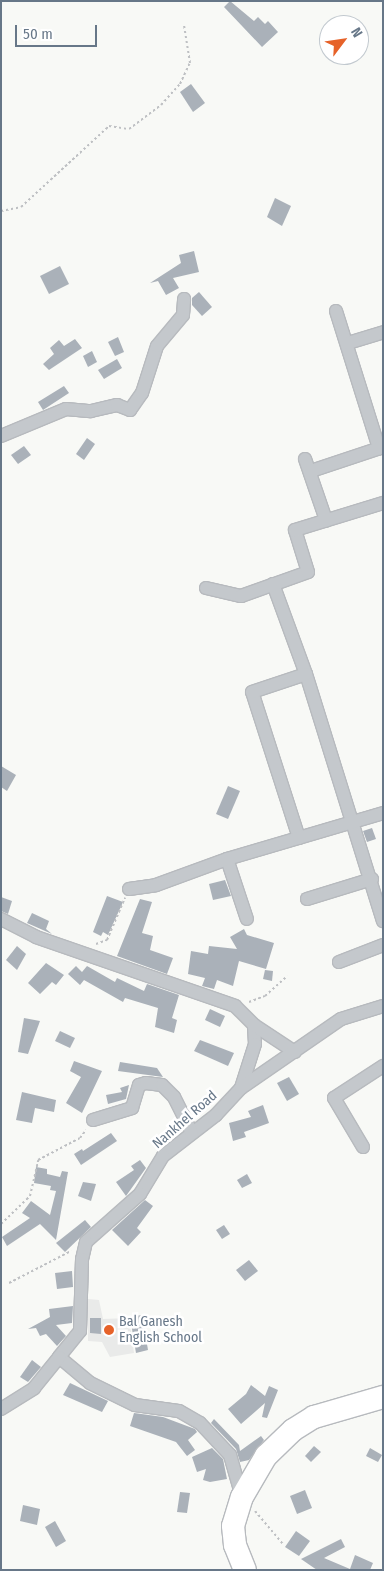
<!DOCTYPE html>
<html>
<head>
<meta charset="utf-8">
<style>
	body { margin:0 }
	#map { position:relative; width:384px; height:1571px; overflow:hidden; background:#f8f9f6; font-family:"Fira Sans Condensed",sans-serif }
	div>[style] { position:absolute }
	[style*='--x'] { left:calc(var(--x)*1px); top:calc(var(--y)*1px); width:calc(var(--w)*1px); rotate:calc(var(--a)*1deg) }
	.built>* { inset:0; background:#e9eae9 }
	.building>* { inset:0; background:#aab1b9 }
	.path>* { height:2px; margin-top:-1px; transform-origin:0; background:repeating-linear-gradient(90deg,#bec0c3 0 2.5px,transparent 0 5px) }
	.roads { filter:drop-shadow(1px 0 #b7babe) drop-shadow(-1px 0 #b7babe) drop-shadow(0 1px #b7babe) drop-shadow(0 -1px #b7babe) }
	.street>* { height:12px; margin:-6px; padding:0 6px; transform-origin:6px; border-radius:6px; background:#c4c8cc }
	.highway>* { height:22px; margin:-11px; padding:0 11px; transform-origin:11px; border-radius:11px; background:#fff }
	.dots>* { width:14px; height:14px; translate:-50% -50%; box-sizing:border-box; border:2px solid #fff; border-radius:50% }
	span { translate:-50% -50%; white-space:nowrap; text-align:center; line-height:1.15; -webkit-text-stroke:5px #fff; paint-order:stroke }
	.street-label { font-size:14px; color:#677788 }
	.poi-label { font-size:14px; color:#677788 }
	.left { translate:0 -50%; text-align:left }
	.frame { position:absolute; inset:0; border:2px solid #677788; pointer-events:none }
	.north { position:absolute; left:319px; top:15px; width:50px; height:50px; box-sizing:border-box; background:#fff; border:1px solid #c2c9cf; border-radius:50%; rotate:59deg; font-size:14px; font-weight:700; line-height:20px; text-align:center; color:#677788 }
	.north::after { content:''; display:block; margin:auto; width:18px; height:22px; background:#e66229; clip-path:polygon(50% 0,100% 100%,50% 72%,0 100%) }
	.scale { position:absolute; left:15px; top:25px; width:82px; height:22px; box-sizing:border-box; border:2px solid #677788; border-top:0; padding-left:6px; font-size:15px; line-height:18px; white-space:nowrap; color:#677788; -webkit-text-stroke:4px #fff; paint-order:stroke }
</style>
</head>
<body>
<div id="map">
	<div class="built">
		<i style="clip-path:polygon(88px 1299px,99px 1300px,103px 1319px,129px 1318px,134px 1353px,110px 1357px,102px 1342px,88px 1341px)"></i>
	</div>
	<div class="building">
		<i style="clip-path:polygon(230px 1px,254px 21px,258px 17px,265px 24px,268px 21px,278px 32px,262px 47px,224px 7px)"></i>
		<i style="clip-path:polygon(191px 84px,205px 103px,193px 112px,180px 92px)"></i>
		<i style="clip-path:polygon(275px 198px,291px 206px,282px 226px,267px 217px)"></i>
		<i style="clip-path:polygon(194px 251px,199px 272px,173px 278px,179px 288px,166px 295px,158px 281px,150px 283px,181px 263px,179px 255px)"></i>
		<i style="clip-path:polygon(60px 266px,69px 284px,49px 294px,40px 276px)"></i>
		<i style="clip-path:polygon(199px 292px,212px 307px,202px 316px,192px 305px,192px 298px)"></i>
		<i style="clip-path:polygon(118px 337px,124px 352px,115px 356px,108px 342px)"></i>
		<i style="clip-path:polygon(75px 339px,82px 348px,49px 370px,43px 364px,54px 354px,50px 348px,59px 340px,64px 346px)"></i>
		<i style="clip-path:polygon(92px 351px,97px 362px,88px 367px,83px 356px)"></i>
		<i style="clip-path:polygon(117px 359px,122px 368px,104px 379px,98px 370px)"></i>
		<i style="clip-path:polygon(64px 386px,69px 393px,43px 410px,38px 402px)"></i>
		<i style="clip-path:polygon(87px 438px,95px 444px,84px 460px,76px 454px)"></i>
		<i style="clip-path:polygon(24px 446px,31px 455px,18px 464px,11px 455px)"></i>
		<i style="clip-path:polygon(1px 766px,16px 775px,7px 791px,1px 787px)"></i>
		<i style="clip-path:polygon(228px 786px,240px 791px,228px 819px,216px 814px)"></i>
		<i style="clip-path:polygon(372px 828px,376px 839px,367px 842px,363px 831px)"></i>
		<i style="clip-path:polygon(225px 880px,231px 896px,213px 900px,209px 884px)"></i>
		<i style="clip-path:polygon(107px 896px,123px 902px,108px 935px,103px 932px,101px 936px,93px 932px)"></i>
		<i style="clip-path:polygon(1px 897px,12px 901px,8px 914px,1px 911px)"></i>
		<i style="clip-path:polygon(140px 899px,152px 902px,142px 933px,153px 936px,150px 950px,173px 958px,167px 974px,117px 956px)"></i>
		<i style="clip-path:polygon(32px 913px,49px 921px,46px 929px,52px 934px,27px 923px)"></i>
		<i style="clip-path:polygon(244px 929px,247px 935px,274px 943px,266px 969px,239px 961px,233px 986px,217px 980px,214px 989px,202px 986px,205px 978px,188px 974px,191px 951px,208px 954px,209px 946px,237px 949px,230px 937px)"></i>
		<i style="clip-path:polygon(17px 946px,26px 954px,17px 970px,6px 960px)"></i>
		<i style="clip-path:polygon(46px 963px,64px 975px,56px 985px,52px 982px,40px 994px,28px 983px)"></i>
		<i style="clip-path:polygon(76px 966px,82px 972px,87px 966px,115px 982px,117px 978px,144px 991px,147px 984px,179px 995px,172px 1018px,177px 1020px,174px 1033px,155px 1027px,158px 1008px,125px 998px,123px 1002px,84px 980px,80px 985px,68px 974px)"></i>
		<i style="clip-path:polygon(265px 970px,273px 971px,272px 981px,263px 979px)"></i>
		<i style="clip-path:polygon(210px 1009px,225px 1016px,220px 1027px,205px 1020px)"></i>
		<i style="clip-path:polygon(24px 1018px,40px 1021px,28px 1054px,18px 1052px)"></i>
		<i style="clip-path:polygon(60px 1031px,75px 1038px,70px 1048px,55px 1041px)"></i>
		<i style="clip-path:polygon(200px 1040px,234px 1053px,228px 1066px,194px 1051px)"></i>
		<i style="clip-path:polygon(74px 1061px,102px 1071px,82px 1113px,66px 1103px,81px 1077px,70px 1071px)"></i>
		<i style="clip-path:polygon(120px 1062px,157px 1068px,163px 1077px,118px 1071px)"></i>
		<i style="clip-path:polygon(289px 1077px,299px 1094px,287px 1101px,277px 1083px)"></i>
		<i style="clip-path:polygon(129px 1085px,126px 1099px,108px 1104px,106px 1095px,122px 1092px,120px 1088px)"></i>
		<i style="clip-path:polygon(22px 1092px,56px 1100px,54px 1112px,35px 1108px,32px 1123px,16px 1120px)"></i>
		<i style="clip-path:polygon(263px 1105px,269px 1123px,244px 1132px,246px 1137px,233px 1141px,229px 1123px,251px 1117px,248px 1111px)"></i>
		<i style="clip-path:polygon(111px 1133px,117px 1141px,81px 1165px,74px 1154px,82px 1149px,83px 1151px)"></i>
		<i style="clip-path:polygon(140px 1160px,146px 1168px,126px 1196px,116px 1182px,134px 1170px,131px 1166px)"></i>
		<i style="clip-path:polygon(36px 1167px,47px 1169px,47px 1174px,60px 1177px,62px 1171px,68px 1172px,56px 1240px,40px 1224px,7px 1246px,2px 1237px,30px 1218px,22px 1213px,31px 1201px,50px 1215px,56px 1191px,50px 1190px,51px 1186px,34px 1183px)"></i>
		<i style="clip-path:polygon(247px 1174px,252px 1183px,242px 1188px,237px 1180px)"></i>
		<i style="clip-path:polygon(83px 1182px,96px 1184px,91px 1201px,78px 1196px)"></i>
		<i style="clip-path:polygon(145px 1200px,153px 1206px,137px 1228px,141px 1232px,128px 1246px,112px 1230px)"></i>
		<i style="clip-path:polygon(85px 1220px,91px 1227px,65px 1252px,56px 1243px)"></i>
		<i style="clip-path:polygon(224px 1225px,230px 1234px,222px 1239px,216px 1230px)"></i>
		<i style="clip-path:polygon(249px 1260px,258px 1271px,245px 1281px,236px 1270px)"></i>
		<i style="clip-path:polygon(72px 1271px,73px 1287px,57px 1289px,55px 1273px)"></i>
		<i style="clip-path:polygon(73px 1306px,72px 1323px,56px 1325px,66px 1336px,57px 1346px,46px 1334px,40px 1336px,36px 1328px,28px 1329px,50px 1317px,49px 1309px)"></i>
		<i style="clip-path:polygon(142px 1315px,148px 1350px,136px 1353px,130px 1317px)"></i>
		<i style="clip-path:polygon(90px 1318px,101px 1318px,101px 1334px,90px 1333px)"></i>
		<i style="clip-path:polygon(32px 1360px,41px 1367px,28px 1382px,20px 1377px)"></i>
		<i style="clip-path:polygon(70px 1383px,108px 1401px,102px 1412px,63px 1395px)"></i>
		<i style="clip-path:polygon(251px 1385px,265px 1396px,269px 1386px,278px 1390px,267px 1418px,262px 1417px,265px 1403px,241px 1424px,228px 1409px,246px 1394px)"></i>
		<i style="clip-path:polygon(134px 1413px,163px 1417px,195px 1429px,197px 1432px,188px 1440px,195px 1450px,187px 1456px,176px 1442px,130px 1426px)"></i>
		<i style="clip-path:polygon(214px 1419px,239px 1445px,240px 1451px,261px 1436px,264px 1440px,249px 1460px,240px 1462px,236px 1449px,211px 1423px)"></i>
		<i style="clip-path:polygon(314px 1446px,321px 1452px,311px 1462px,305px 1456px)"></i>
		<i style="clip-path:polygon(212px 1448px,223px 1459px,227px 1479px,210px 1482px,203px 1480px,206px 1469px,197px 1472px,192px 1457px)"></i>
		<i style="clip-path:polygon(370px 1448px,382px 1455px,378px 1462px,366px 1456px)"></i>
		<i style="clip-path:polygon(305px 1490px,312px 1508px,297px 1514px,290px 1496px)"></i>
		<i style="clip-path:polygon(180px 1492px,190px 1493px,187px 1513px,177px 1512px)"></i>
		<i style="clip-path:polygon(23px 1505px,40px 1509px,37px 1525px,20px 1521px)"></i>
		<i style="clip-path:polygon(55px 1521px,66px 1541px,56px 1547px,45px 1527px)"></i>
		<i style="clip-path:polygon(296px 1531px,310px 1541px,299px 1556px,285px 1547px)"></i>
		<i style="clip-path:polygon(341px 1539px,345px 1547px,324px 1558px,350px 1569px,355px 1555px,373px 1563px,370px 1570px,317px 1570px,301px 1559px)"></i>
	</div>
	<div class="path">
		<i style="--x:1;--y:211;--w:20;--a:-11"></i>
		<i style="--x:21;--y:207;--w:120;--a:-42.6"></i>
		<i style="--x:109;--y:126;--w:20;--a:9"></i>
		<i style="--x:129;--y:129;--w:40;--a:-37"></i>
		<i style="--x:161;--y:105;--w:28;--a:-48"></i>
		<i style="--x:180;--y:84;--w:23;--a:-65"></i>
		<i style="--x:190;--y:63;--w:39;--a:-99"></i>
		<i style="--x:96;--y:944;--w:12;--a:-20"></i>
		<i style="--x:107;--y:940;--w:46;--a:-66.8"></i>
		<i style="--x:249;--y:1002;--w:17;--a:-21"></i>
		<i style="--x:265;--y:996;--w:30;--a:-42"></i>
		<i style="--x:1;--y:1224;--w:40;--a:-44"></i>
		<i style="--x:30;--y:1196;--w:37;--a:-77"></i>
		<i style="--x:38;--y:1160;--w:47;--a:-27.6"></i>
		<i style="--x:80;--y:1138;--w:10;--a:-53"></i>
		<i style="--x:9;--y:1283;--w:70;--a:-27.3"></i>
		<i style="--x:255;--y:1511;--w:43;--a:49.7"></i>
	</div>
	<div class="roads">
		<div class="street">
			<i style="--x:336;--y:311;--w:144;--a:72.6"></i>
			<i style="--x:348;--y:343;--w:37;--a:-17"></i>
			<i style="--x:1;--y:436;--w:70;--a:-22.6"></i>
			<i style="--x:66;--y:409;--w:25;--a:5"></i>
			<i style="--x:91;--y:411;--w:27;--a:-13"></i>
			<i style="--x:117;--y:405;--w:14;--a:21"></i>
			<i style="--x:130;--y:410;--w:21;--a:-55"></i>
			<i style="--x:142;--y:393;--w:49;--a:-72.3"></i>
			<i style="--x:157;--y:346;--w:40;--a:-50"></i>
			<i style="--x:183;--y:315;--w:16;--a:-86"></i>
			<i style="--x:305;--y:459;--w:65;--a:71"></i>
			<i style="--x:311;--y:471;--w:76;--a:-18.4"></i>
			<i style="--x:273;--y:584;--w:96;--a:69.9"></i>
			<i style="--x:306;--y:674;--w:259;--a:72.7"></i>
			<i style="--x:206;--y:588;--w:36;--a:13"></i>
			<i style="--x:241;--y:596;--w:71;--a:-19.7"></i>
			<i style="--x:308;--y:572;--w:44;--a:-107.2"></i>
			<i style="--x:295;--y:530;--w:92;--a:-17.1"></i>
			<i style="--x:299;--y:838;--w:153;--a:-107.8"></i>
			<i style="--x:252;--y:692;--w:57;--a:-18.4"></i>
			<i style="--x:227;--y:859;--w:63;--a:71.6"></i>
			<i style="--x:129;--y:889;--w:27;--a:-8"></i>
			<i style="--x:156;--y:885;--w:76;--a:-20.1"></i>
			<i style="--x:227;--y:859;--w:163;--a:-16.4"></i>
			<i style="--x:307;--y:899;--w:68;--a:-17.1"></i>
			<i style="--x:1;--y:919;--w:39;--a:27"></i>
			<i style="--x:36;--y:937;--w:211;--a:19.1"></i>
			<i style="--x:235;--y:1006;--w:27;--a:45"></i>
			<i style="--x:254;--y:1025;--w:19;--a:87"></i>
			<i style="--x:255;--y:1044;--w:46;--a:107.7"></i>
			<i style="--x:241;--y:1088;--w:37;--a:133"></i>
			<i style="--x:216;--y:1115;--w:67;--a:142.3"></i>
			<i style="--x:163;--y:1156;--w:44;--a:121.2"></i>
			<i style="--x:140;--y:1194;--w:72;--a:138.4"></i>
			<i style="--x:86;--y:1242;--w:17;--a:103"></i>
			<i style="--x:82;--y:1259;--w:72;--a:91.6"></i>
			<i style="--x:80;--y:1331;--w:33;--a:129"></i>
			<i style="--x:59;--y:1357;--w:40;--a:40"></i>
			<i style="--x:90;--y:1383;--w:50;--a:26.1"></i>
			<i style="--x:135;--y:1405;--w:44;--a:7.8"></i>
			<i style="--x:179;--y:1411;--w:24;--a:30"></i>
			<i style="--x:200;--y:1423;--w:44;--a:46.8"></i>
			<i style="--x:230;--y:1455;--w:44;--a:74.1"></i>
			<i style="--x:339;--y:962;--w:47;--a:-21.1"></i>
			<i style="--x:254;--y:1025;--w:49;--a:33.4"></i>
			<i style="--x:241;--y:1088;--w:121;--a:-34.6"></i>
			<i style="--x:341;--y:1019;--w:44;--a:-17.2"></i>
			<i style="--x:93;--y:1120;--w:41;--a:-17.1"></i>
			<i style="--x:132;--y:1108;--w:24;--a:-73"></i>
			<i style="--x:139;--y:1085;--w:7;--a:-16"></i>
			<i style="--x:146;--y:1083;--w:16;--a:7"></i>
			<i style="--x:162;--y:1085;--w:17;--a:45"></i>
			<i style="--x:174;--y:1097;--w:40;--a:63.4"></i>
			<i style="--x:363;--y:1147;--w:57;--a:-120.6"></i>
			<i style="--x:334;--y:1098;--w:59;--a:-33.1"></i>
			<i style="--x:1;--y:1409;--w:39;--a:-32"></i>
			<i style="--x:34;--y:1388;--w:40;--a:-51"></i>
		</div>
		<div class="highway">
			<i style="--x:245;--y:1570;--w:27;--a:-112"></i>
			<i style="--x:235;--y:1545;--w:19;--a:-96"></i>
			<i style="--x:233;--y:1526;--w:30;--a:-73"></i>
			<i style="--x:242;--y:1497;--w:48;--a:-59.7"></i>
			<i style="--x:266;--y:1456;--w:37;--a:-44"></i>
			<i style="--x:293;--y:1430;--w:25;--a:-32"></i>
			<i style="--x:314;--y:1417;--w:72;--a:-16.2"></i>
		</div>
	</div>
	<div class="dots">
		<i style="left:109px;top:1330px;background:#e66229"></i>
	</div>
	<div class="street-label">
		<span style="left:185px;top:1120px;rotate:-41deg">Nankhel Road</span>
	</div>
	<div class="poi-label">
		<span class="left" style="left:119px;top:1330px">Bal Ganesh<br>English School</span>
	</div>
	<div class="frame"></div>
	<div class="north">N</div>
	<div class="scale">50 m</div>
</div>
</body>
</html>
